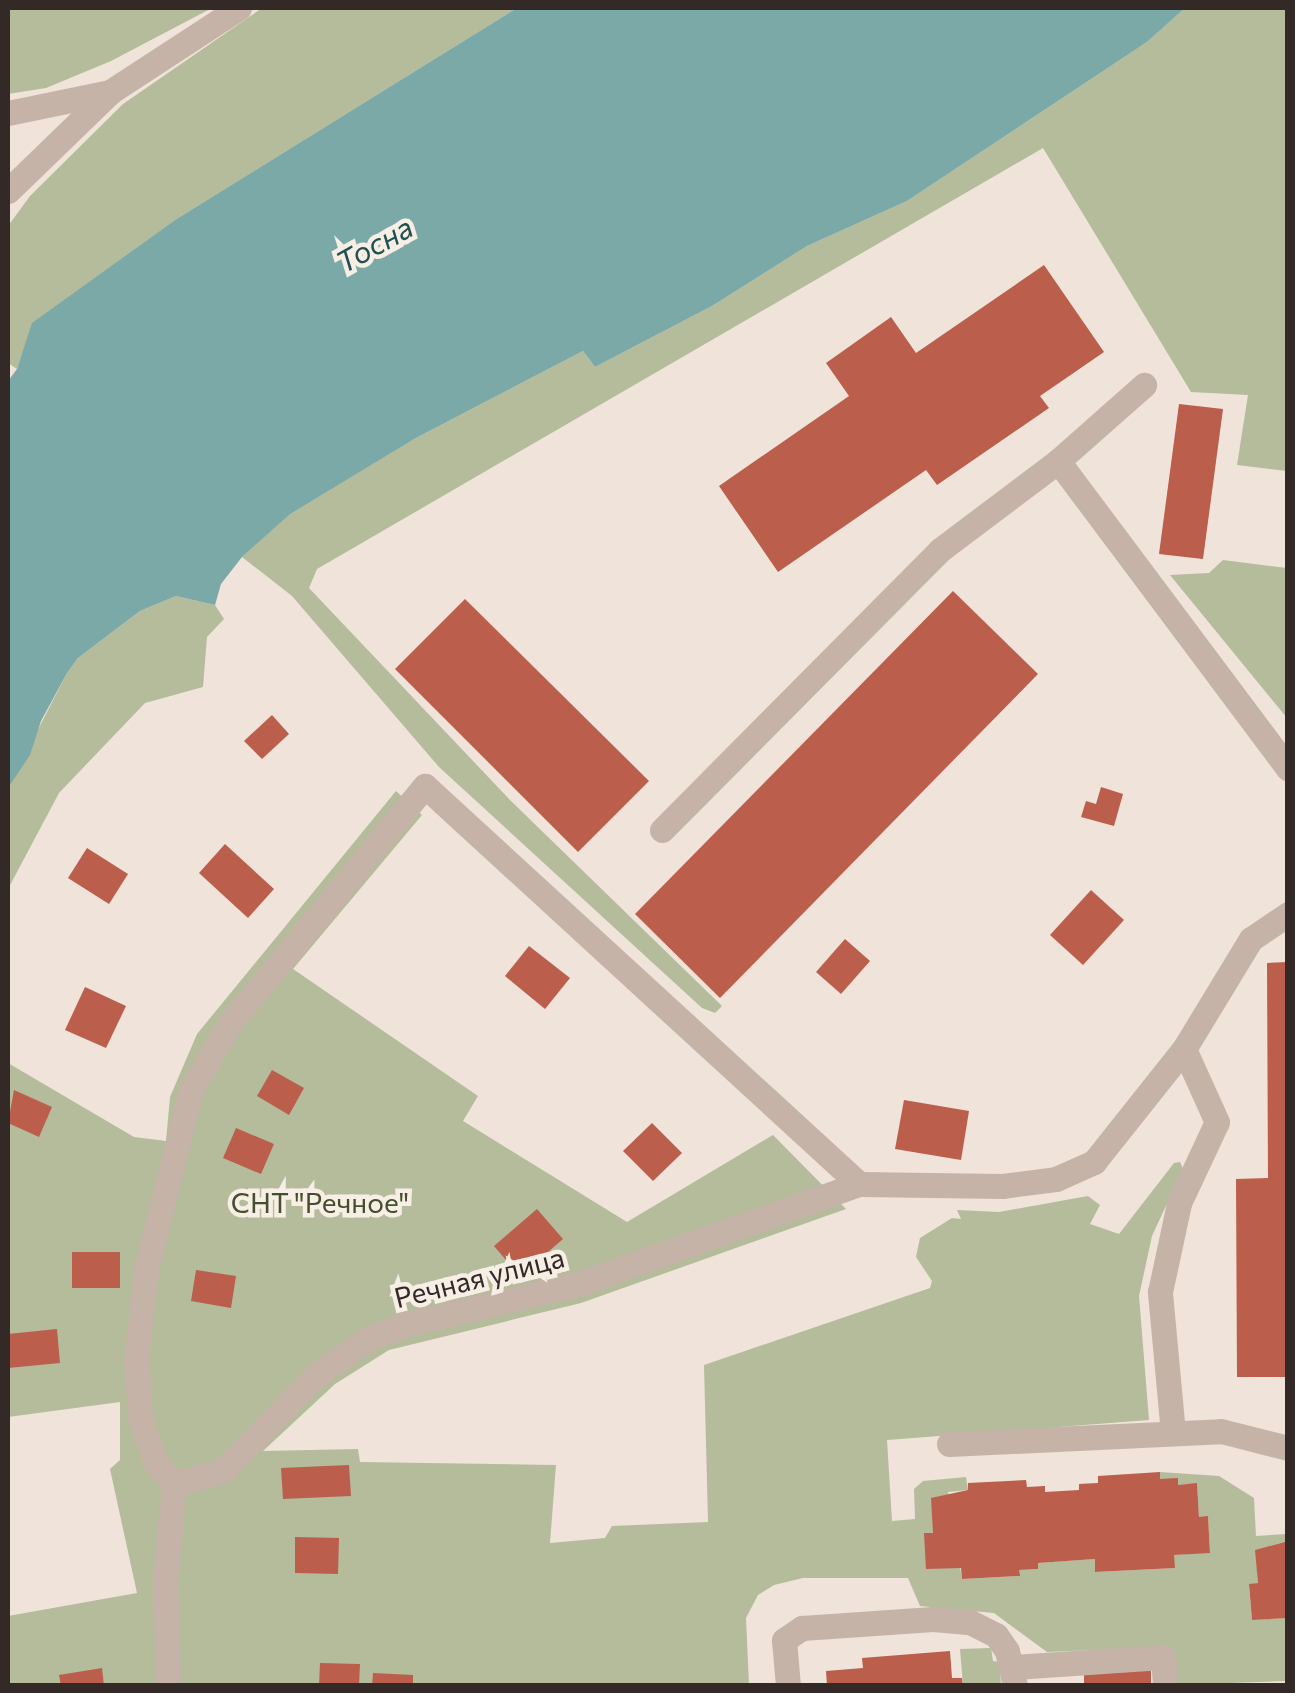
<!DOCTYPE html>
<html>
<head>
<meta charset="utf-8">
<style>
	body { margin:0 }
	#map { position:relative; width:1295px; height:1693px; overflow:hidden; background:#efe3da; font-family:Commissioner,sans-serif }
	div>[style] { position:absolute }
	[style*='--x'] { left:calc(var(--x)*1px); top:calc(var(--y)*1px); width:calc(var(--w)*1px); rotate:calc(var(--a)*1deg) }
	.green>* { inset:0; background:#b4bc9b }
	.water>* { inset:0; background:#7ba9a8 }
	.building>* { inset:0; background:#bb5e4b }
	.minor>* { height:25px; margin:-12.5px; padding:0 12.5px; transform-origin:12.5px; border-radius:12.5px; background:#c6b3a7 }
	span { translate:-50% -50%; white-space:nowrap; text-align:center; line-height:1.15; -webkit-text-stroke:9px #f7eee5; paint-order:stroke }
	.park-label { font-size:28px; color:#454f2d }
	.street-label { font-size:28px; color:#332a27 }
	.water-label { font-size:30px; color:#205050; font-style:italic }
	.frame { position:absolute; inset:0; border:10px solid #332a27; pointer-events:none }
</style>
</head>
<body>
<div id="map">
	<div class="green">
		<i style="clip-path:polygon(8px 8px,212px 8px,111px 61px,46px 88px,8px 94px)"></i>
		<i style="clip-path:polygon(262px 8px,517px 8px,175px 220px,33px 323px,17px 369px,8px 363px,8px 226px,30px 196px,123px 104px)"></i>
		<i style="clip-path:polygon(1185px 8px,1287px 8px,1287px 471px,1237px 465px,1248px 395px,1191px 392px,1043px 148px,317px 569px,309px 588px,511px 801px,722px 1006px,715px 1013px,702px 1008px,439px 767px,292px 596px,242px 557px,289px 514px,416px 438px,583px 351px,595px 367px,712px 306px,807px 246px,907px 201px,1147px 42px)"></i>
		<i style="clip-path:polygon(1223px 560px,1287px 568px,1287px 718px,1170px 575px,1209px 573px)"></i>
		<i style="clip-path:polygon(176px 596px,215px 605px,224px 619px,207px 637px,203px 687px,145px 703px,59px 793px,8px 889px,8px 788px,67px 673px,78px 658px,140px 611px)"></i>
		<i style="clip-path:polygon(396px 791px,422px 815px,293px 969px,478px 1096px,463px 1121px,627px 1222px,773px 1135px,846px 1209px,581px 1303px,389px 1350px,335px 1384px,263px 1451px,358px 1449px,360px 1462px,556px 1465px,550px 1543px,605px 1538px,612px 1526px,708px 1522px,704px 1365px,930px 1288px,932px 1281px,916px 1257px,920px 1238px,952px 1218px,961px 1219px,957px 1210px,999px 1212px,1088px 1196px,1100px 1205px,1090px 1224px,1119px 1234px,1174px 1163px,1180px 1162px,1183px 1169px,1152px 1236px,1139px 1296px,1149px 1420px,887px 1440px,892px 1521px,915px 1519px,914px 1489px,923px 1481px,966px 1477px,968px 1490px,948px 1492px,962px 1579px,1019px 1576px,1019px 1570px,1038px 1569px,1038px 1563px,1095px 1559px,1096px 1572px,1174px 1568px,1174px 1555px,1210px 1552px,1208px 1517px,1199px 1517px,1197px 1484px,1178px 1485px,1160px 1479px,1160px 1472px,1219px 1476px,1254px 1498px,1256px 1536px,1287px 1534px,1287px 1541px,1256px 1550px,1258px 1583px,1249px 1585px,1252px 1620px,1286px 1618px,1287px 1681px,1175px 1685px,1169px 1647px,1047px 1652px,994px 1613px,920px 1606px,908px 1578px,803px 1578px,774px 1585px,758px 1595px,746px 1618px,749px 1685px,8px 1686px,8px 1616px,137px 1593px,110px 1469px,120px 1460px,120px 1402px,8px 1417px,8px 1063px,134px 1137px,166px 1141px,170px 1097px,197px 1034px)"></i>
		<i style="clip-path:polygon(991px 1648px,993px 1661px,999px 1662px,1001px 1685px,963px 1685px,960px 1649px)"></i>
	</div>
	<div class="water">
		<i style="clip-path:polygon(517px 8px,1185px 8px,1147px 42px,907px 201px,807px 246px,712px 306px,595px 367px,583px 351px,416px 438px,290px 514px,242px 557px,221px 584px,215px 605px,176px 596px,140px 611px,78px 658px,67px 673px,41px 721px,30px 755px,8px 788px,8px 381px,17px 369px,32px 323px,175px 220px)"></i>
	</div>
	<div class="building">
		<i style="clip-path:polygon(1044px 265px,1104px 352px,1040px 396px,1049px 408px,937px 485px,926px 470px,778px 572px,719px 486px,849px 396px,826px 363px,891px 317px,916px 353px)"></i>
		<i style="clip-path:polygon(1179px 404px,1223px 409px,1203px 559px,1159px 554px)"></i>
		<i style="clip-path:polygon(953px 591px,1038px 674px,720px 998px,635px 914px)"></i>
		<i style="clip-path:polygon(465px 599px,649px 781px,578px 852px,395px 669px)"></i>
		<i style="clip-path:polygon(272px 715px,289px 734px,262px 759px,244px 741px)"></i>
		<i style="clip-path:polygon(1101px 787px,1123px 794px,1114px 826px,1081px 817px,1086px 801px,1096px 804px)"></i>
		<i style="clip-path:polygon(225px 844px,274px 889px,248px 918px,199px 873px)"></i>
		<i style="clip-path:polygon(87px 848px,128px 874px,109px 904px,68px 878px)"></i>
		<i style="clip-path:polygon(1091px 890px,1124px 920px,1083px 965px,1050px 935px)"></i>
		<i style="clip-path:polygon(845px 939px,870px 961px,841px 994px,816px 972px)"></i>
		<i style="clip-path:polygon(529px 946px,570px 978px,545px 1009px,505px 976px)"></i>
		<i style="clip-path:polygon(1288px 962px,1288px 1377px,1237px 1377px,1236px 1179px,1268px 1178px,1267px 963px)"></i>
		<i style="clip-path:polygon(85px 987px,126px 1006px,106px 1048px,65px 1030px)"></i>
		<i style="clip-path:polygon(272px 1070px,304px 1088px,289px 1115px,257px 1096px)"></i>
		<i style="clip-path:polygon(14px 1090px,52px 1107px,39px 1137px,8px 1123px)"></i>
		<i style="clip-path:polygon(904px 1100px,969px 1111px,961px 1160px,895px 1149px)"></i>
		<i style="clip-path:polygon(652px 1123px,682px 1153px,653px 1181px,623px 1151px)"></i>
		<i style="clip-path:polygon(236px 1128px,274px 1144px,261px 1174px,223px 1158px)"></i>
		<i style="clip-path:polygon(537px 1209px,563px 1239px,520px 1276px,494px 1246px)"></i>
		<i style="clip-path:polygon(72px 1252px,120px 1252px,120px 1288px,72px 1288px)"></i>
		<i style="clip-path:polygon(196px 1270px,236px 1276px,231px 1308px,191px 1301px)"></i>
		<i style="clip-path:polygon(57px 1329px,60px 1363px,8px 1368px,8px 1334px)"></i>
		<i style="clip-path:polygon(349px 1465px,351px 1496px,283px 1499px,281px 1468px)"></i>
		<i style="clip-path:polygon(1160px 1472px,1160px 1479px,1178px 1478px,1178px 1485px,1197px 1483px,1199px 1517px,1208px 1516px,1210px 1553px,1174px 1555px,1175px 1568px,1095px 1572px,1095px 1559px,1038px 1563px,1038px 1569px,1019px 1570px,1020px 1576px,962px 1579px,961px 1568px,926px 1569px,924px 1533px,933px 1533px,931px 1498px,968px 1490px,968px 1483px,1026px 1480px,1027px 1487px,1045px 1486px,1045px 1492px,1079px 1490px,1079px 1484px,1098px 1483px,1098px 1476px)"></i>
		<i style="clip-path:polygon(295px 1537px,339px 1538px,338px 1574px,295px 1573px)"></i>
		<i style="clip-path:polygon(1288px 1541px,1288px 1618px,1252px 1620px,1249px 1584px,1258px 1583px,1255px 1550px)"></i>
		<i style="clip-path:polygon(950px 1651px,952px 1678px,962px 1678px,963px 1686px,827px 1686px,826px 1671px,863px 1668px,862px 1658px)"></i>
		<i style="clip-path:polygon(320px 1663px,360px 1664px,359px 1686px,319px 1686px)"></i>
		<i style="clip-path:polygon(102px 1668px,104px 1686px,61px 1686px,59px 1675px)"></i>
		<i style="clip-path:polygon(1151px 1669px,1151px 1686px,1084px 1686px,1084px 1673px)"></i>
		<i style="clip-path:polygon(373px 1673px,413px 1675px,413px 1686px,372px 1686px)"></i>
	</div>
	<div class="minor">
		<i style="--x:8;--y:113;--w:104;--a:-11.6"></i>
		<i style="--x:8;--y:191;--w:142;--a:-44.1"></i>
		<i style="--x:110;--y:92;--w:154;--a:-33.1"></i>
		<i style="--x:1058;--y:461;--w:384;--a:53.2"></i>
		<i style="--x:662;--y:830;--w:395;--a:-45.2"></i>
		<i style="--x:940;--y:550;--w:148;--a:-37"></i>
		<i style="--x:1058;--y:461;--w:115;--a:-41.5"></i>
		<i style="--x:1173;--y:1433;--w:142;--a:-95.3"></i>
		<i style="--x:1160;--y:1292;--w:91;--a:-77.9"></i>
		<i style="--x:1179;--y:1203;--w:89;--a:-64.9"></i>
		<i style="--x:1217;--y:1122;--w:80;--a:-114.3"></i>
		<i style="--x:949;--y:1444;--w:272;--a:-2.7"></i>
		<i style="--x:1221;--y:1431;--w:69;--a:14.2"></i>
		<i style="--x:174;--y:1484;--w:30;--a:-130"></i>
		<i style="--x:155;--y:1461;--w:46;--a:-109.2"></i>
		<i style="--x:140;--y:1418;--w:59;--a:-93.9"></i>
		<i style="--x:136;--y:1359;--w:90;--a:-83.6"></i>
		<i style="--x:146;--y:1270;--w:186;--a:-76"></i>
		<i style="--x:191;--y:1090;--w:78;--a:-59.8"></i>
		<i style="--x:230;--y:1023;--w:307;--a:-50.6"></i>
		<i style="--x:425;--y:786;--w:589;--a:42.52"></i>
		<i style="--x:1014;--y:1667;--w:149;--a:-3.8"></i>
		<i style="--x:1163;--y:1657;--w:29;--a:86"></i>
		<i style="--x:168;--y:1686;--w:107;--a:-91.6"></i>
		<i style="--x:165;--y:1579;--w:95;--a:-84.6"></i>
		<i style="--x:174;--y:1484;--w:50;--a:-15.2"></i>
		<i style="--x:222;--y:1471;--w:132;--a:-45.6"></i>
		<i style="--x:314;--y:1377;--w:65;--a:-35.6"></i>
		<i style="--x:367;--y:1339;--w:39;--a:-21"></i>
		<i style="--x:403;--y:1325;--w:180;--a:-13.2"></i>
		<i style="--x:578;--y:1284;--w:298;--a:-19.6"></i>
		<i style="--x:859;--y:1184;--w:143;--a:0.8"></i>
		<i style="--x:1002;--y:1186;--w:54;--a:-7.4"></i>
		<i style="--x:1056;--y:1179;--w:42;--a:-24.1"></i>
		<i style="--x:1094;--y:1162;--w:144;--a:-51.5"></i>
		<i style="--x:1184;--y:1049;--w:129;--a:-58.7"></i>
		<i style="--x:1251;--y:939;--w:45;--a:-34"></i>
		<i style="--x:788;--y:1686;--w:46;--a:-95"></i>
		<i style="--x:784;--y:1640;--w:22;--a:-34"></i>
		<i style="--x:802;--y:1628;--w:131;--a:-3.9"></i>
		<i style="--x:933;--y:1619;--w:37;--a:5"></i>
		<i style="--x:970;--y:1622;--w:29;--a:27"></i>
		<i style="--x:996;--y:1635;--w:19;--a:55"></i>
		<i style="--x:1007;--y:1651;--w:36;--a:77"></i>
	</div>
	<div class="park-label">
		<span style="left:320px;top:1202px">СНТ "Речное"</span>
	</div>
	<div class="street-label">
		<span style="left:479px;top:1277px;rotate:-14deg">Речная улица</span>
	</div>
	<div class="water-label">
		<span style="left:374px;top:244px;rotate:-29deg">Тосна</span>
	</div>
	<div class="frame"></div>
</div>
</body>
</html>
